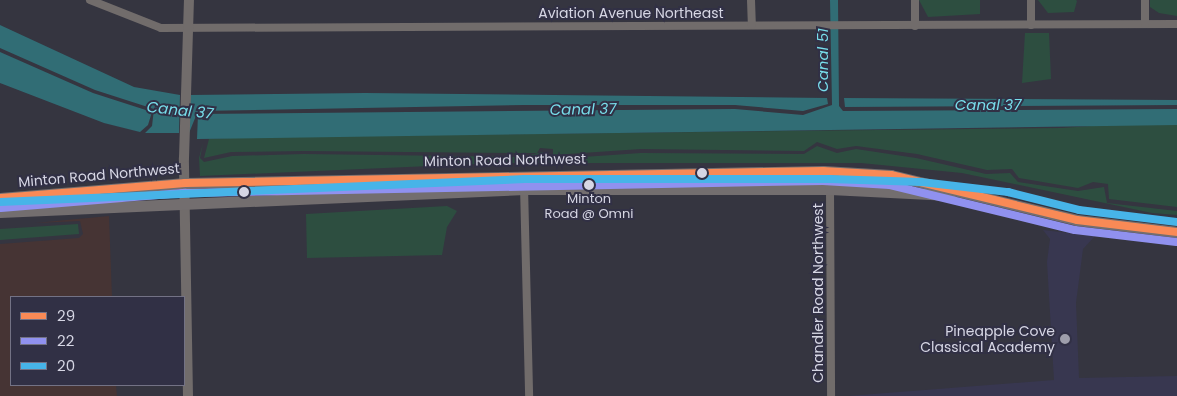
<!DOCTYPE html>
<html>
<head>
<meta charset="utf-8">
<style>
	body { margin:0 }
	#map { position:relative; width:1177px; height:396px; overflow:hidden; background:#353540; font-family:Poppins,sans-serif }
	div>[style] { position:absolute }
	[style*='--x'] { left:calc(var(--x)*1px); top:calc(var(--y)*1px); width:calc(var(--w)*1px); rotate:calc(var(--a)*1deg) }
	.commercial>* { inset:0; background:#463434 }
	.built>* { inset:0; background:#383750 }
	.green>* { inset:0; background:#2d4e40 }
	.water>* { inset:0; background:#316d75 }
	.minor>* { height:8px; margin:-4px; padding:0 4px; transform-origin:4px; border-radius:4px; background:#716c6b }
	.tertiary>* { height:10px; margin:-5px; padding:0 5px; transform-origin:5px; border-radius:5px; background:#716c6b }
	.secondary>* { height:11px; margin:-5.5px; padding:0 5.5px; transform-origin:5.5px; border-radius:5.5px; background:#736e6f }
	.bus-1>* { height:8px; margin:-4px; padding:0 4px; transform-origin:4px; border-radius:4px; background:#f98a56 }
	.bus-2>* { height:8px; margin:-4px; padding:0 4px; transform-origin:4px; border-radius:4px; background:#9091ef }
	.bus-3>* { height:8px; margin:-4px; padding:0 4px; transform-origin:4px; border-radius:4px; background:#47b4e8 }
	.dots>* { width:14px; height:14px; translate:-50% -50%; box-sizing:border-box; border:2px solid #313045; border-radius:50% }
	span { translate:-50% -50%; white-space:nowrap; text-align:center; line-height:1.15; -webkit-text-stroke:4px #313045; paint-order:stroke }
	.bus-label { font-size:13px; color:#d6d6e4 }
	.street-label { font-size:14px; color:#d6d6e4 }
	.poi-label { font-size:14px; color:#d6d6e4 }
	.right { translate:-100% -50%; text-align:right }
	.water-label { font-size:15px; color:#78deeb; font-style:italic }
	.legend { position:absolute; left:10px; top:296px; width:175px; height:90px; box-sizing:border-box; background:#313045; border:1px solid #737285; margin:0; padding:6px 9px; list-style:none; font-size:15px; color:#d6d6e4 }
	.legend li { display:flex; align-items:center; gap:10px; height:25px }
	.legend b { width:25px; border:1px solid #737285 }
</style>
</head>
<body>
<div id="map">
	<div class="commercial">
		<i style="clip-path:polygon(109px 216px,112px 297px,11px 297px,11px 385px,116px 385px,117px 396px,0 396px,0 244px,79px 238px,83px 234px,80px 221px,35px 223px)"></i>
	</div>
	<div class="built">
		<i style="clip-path:polygon(1043px 230px,1095px 236px,1083px 249px,1076px 303px,1079px 378px,1177px 376px,1177px 396px,848px 396px,1054px 380px,1047px 262px,1050px 239px)"></i>
	</div>
	<div class="green">
		<i style="clip-path:polygon(919px 0,980px 0,980px 14px,928px 17px)"></i>
		<i style="clip-path:polygon(1038px 0,1076px 0,1077px 1px,1074px 12px,1048px 13px)"></i>
		<i style="clip-path:polygon(1150px 0,1177px 0,1177px 16px,1159px 13px,1150px 7px)"></i>
		<i style="clip-path:polygon(1025px 33px,1049px 33px,1051px 79px,1022px 83px)"></i>
		<i style="clip-path:polygon(1122px 124px,1177px 125px,1177px 207px,1109px 199px,1108px 184px,1093px 182px,1078px 188px,1019px 178px,1012px 169px,987px 170px,917px 154px,856px 146px,837px 149px,817px 142px,804px 151px,641px 149px,553px 155px,553px 149px,540px 148px,537px 153px,522px 153px,304px 151px,231px 152px,204px 158px,209px 139px,250px 137px,1061px 128px)"></i>
		<i style="clip-path:polygon(203px 143px,200px 158px,204px 162px,232px 156px,304px 154px,522px 157px,542px 152px,554px 159px,641px 153px,804px 154px,817px 146px,837px 153px,856px 149px,916px 158px,986px 174px,1010px 173px,1018px 182px,1078px 191px,1104px 187px,1107px 203px,1177px 211px,1177px 215px,1152px 213px,962px 173px,861px 163px,498px 163px,200px 176px,199px 158px)"></i>
		<i style="clip-path:polygon(447px 206px,457px 211px,447px 227px,442px 255px,307px 258px,306px 214px)"></i>
		<i style="clip-path:polygon(78px 224px,79px 234px,0 240px,0 229px)"></i>
	</div>
	<div class="water">
		<i style="clip-path:polygon(830px 0,838px 0,839px 106px,843px 111px,1177px 109px,1177px 125px,197px 139px,198px 114px,735px 109px,803px 115px,832px 105px)"></i>
		<i style="clip-path:polygon(0 25px,134px 87px,180px 95px,179px 133px,145px 133px,152px 126px,154px 109px,95px 90px,0 48px)"></i>
		<i style="clip-path:polygon(0 52px,93px 93px,152px 112px,148px 125px,140px 132px,104px 123px,0 83px)"></i>
		<i style="clip-path:polygon(365px 93px,827px 98px,828px 104px,803px 111px,735px 105px,524px 105px,198px 111px,189px 133px,190px 95px)"></i>
		<i style="clip-path:polygon(844px 98px,1177px 100px,1177px 105px,845px 107px)"></i>
	</div>
	<div class="minor">
		<i style="--x:90;--y:0;--w:76;--a:21.5"></i>
		<i style="--x:161;--y:28;--w:1016;--a:-0.23"></i>
		<i style="--x:751;--y:0;--w:25;--a:88"></i>
		<i style="--x:915;--y:0;--w:26;--a:90"></i>
		<i style="--x:1031;--y:0;--w:25;--a:90"></i>
		<i style="--x:1145;--y:0;--w:24;--a:90"></i>
		<i style="--x:524;--y:186;--w:210;--a:88.6"></i>
		<i style="--x:830;--y:189;--w:207;--a:89.7"></i>
	</div>
	<div class="tertiary">
		<i style="--x:188;--y:396;--w:238;--a:-91"></i>
		<i style="--x:184;--y:158;--w:158;--a:-88.2"></i>
	</div>
	<div class="secondary">
		<i style="--x:0;--y:198;--w:186;--a:-4.6"></i>
		<i style="--x:185;--y:183;--w:638;--a:-1.08"></i>
		<i style="--x:823;--y:171;--w:68;--a:3.4"></i>
		<i style="--x:891;--y:175;--w:191;--a:13.6"></i>
		<i style="--x:1077;--y:220;--w:101;--a:6.8"></i>
		<i style="--x:0;--y:212;--w:525;--a:-2.51"></i>
		<i style="--x:524;--y:189;--w:306;--a:0"></i>
		<i style="--x:830;--y:189;--w:120;--a:2.9"></i>
	</div>
	<div class="bus-1">
		<i style="--x:0;--y:198;--w:186;--a:-4.6"></i>
		<i style="--x:185;--y:183;--w:638;--a:-1.08"></i>
		<i style="--x:823;--y:171;--w:68;--a:3.4"></i>
		<i style="--x:891;--y:175;--w:191;--a:13.6"></i>
		<i style="--x:1077;--y:220;--w:101;--a:6.8"></i>
	</div>
	<div class="bus-2">
		<i style="--x:1;--y:208;--w:185;--a:-4.7"></i>
		<i style="--x:185;--y:193;--w:638;--a:-1.08"></i>
		<i style="--x:823;--y:181;--w:67;--a:3.4"></i>
		<i style="--x:890;--y:185;--w:190;--a:13.7"></i>
		<i style="--x:1075;--y:230;--w:102;--a:6.8"></i>
	</div>
	<div class="bus-3">
		<i style="--x:0;--y:202;--w:525;--a:-2.51"></i>
		<i style="--x:524;--y:179;--w:306;--a:0"></i>
		<i style="--x:830;--y:179;--w:91;--a:1.9"></i>
		<i style="--x:921;--y:182;--w:88;--a:6.6"></i>
		<i style="--x:1008;--y:192;--w:73;--a:14.2"></i>
		<i style="--x:1079;--y:210;--w:99;--a:7"></i>
	</div>
	<div class="dots">
		<i style="left:702px;top:173px;background:#d6d6e4"></i>
		<i style="left:589px;top:185px;background:#d6d6e4"></i>
		<i style="left:244px;top:192px;background:#d6d6e4"></i>
		<i style="left:1065px;top:339px;background:#9e9eab"></i>
	</div>
	<div class="bus-label">
		<span style="left:589px;top:207px">Minton<br>Road @ Omni</span>
	</div>
	<div class="street-label">
		<span style="left:631px;top:13px">Aviation Avenue Northeast</span>
		<span style="left:505px;top:160px;rotate:-1deg">Minton Road Northwest</span>
		<span style="left:99px;top:175px;rotate:-5deg">Minton Road Northwest</span>
		<span style="left:818px;top:293px;rotate:-90deg">Chandler Road Northwest</span>
	</div>
	<div class="poi-label">
		<span class="right" style="left:1055px;top:339px">Pineapple Cove<br>Classical Academy</span>
	</div>
	<div class="water-label">
		<span style="left:823px;top:60px;rotate:-90deg">Canal 51</span>
		<span style="left:988px;top:105px">Canal 37</span>
		<span style="left:583px;top:109px;rotate:-1deg">Canal 37</span>
		<span style="left:180px;top:110px;rotate:6deg">Canal 37</span>
	</div>
	<ul class="legend">
	<li><b style="height:6px;background:#f98a56"></b>29</li>
	<li><b style="height:6px;background:#9091ef"></b>22</li>
	<li><b style="height:6px;background:#47b4e8"></b>20</li>
	</ul>
</div>
</body>
</html>
